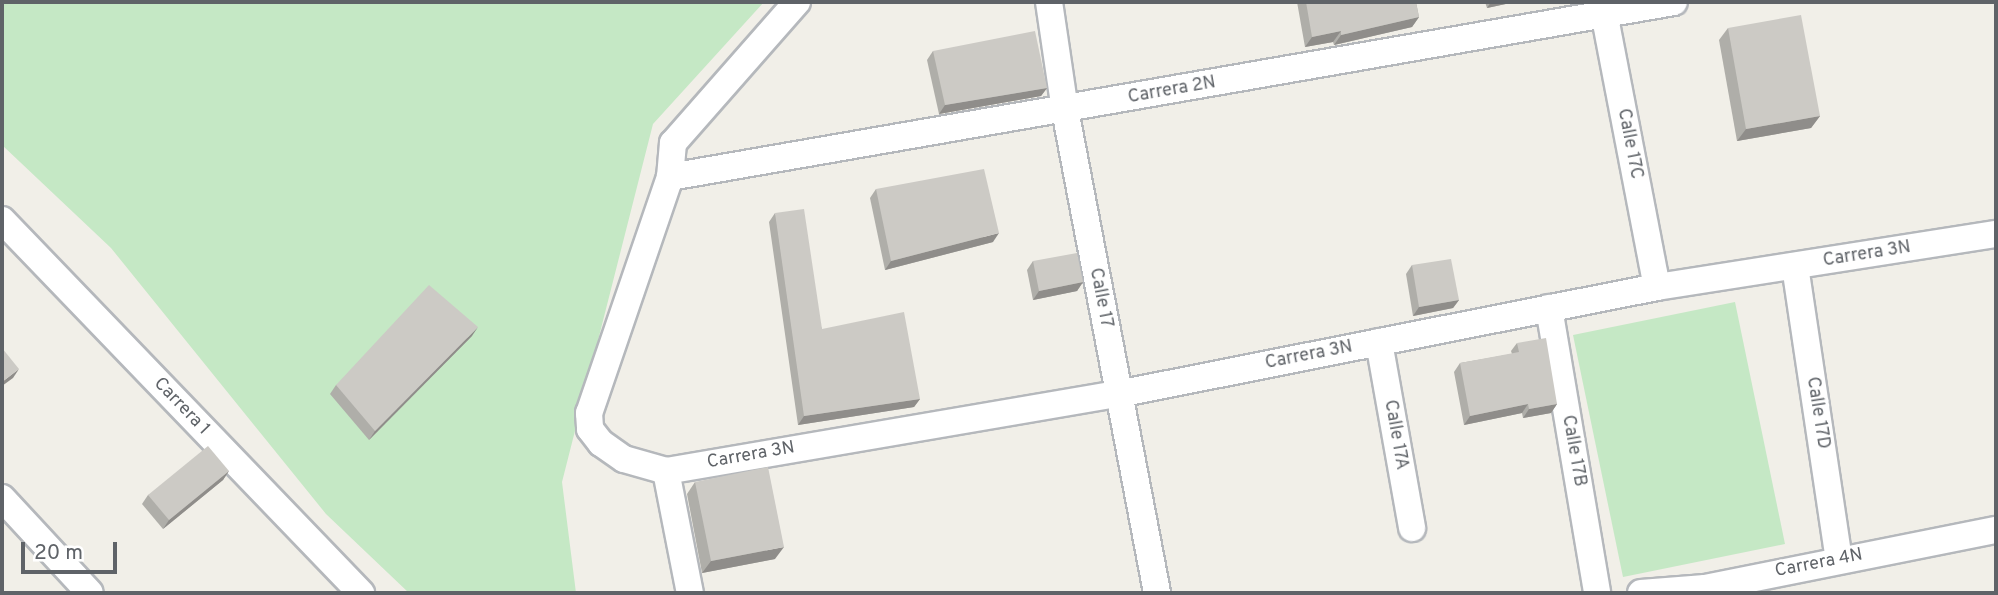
<!DOCTYPE html>
<html>
<head>
<meta charset="utf-8">
<style>
	body { margin:0 }
	#map { position:relative; width:1998px; height:595px; overflow:hidden; background:#f1efe8; font-family:Overpass,sans-serif }
	div>[style] { position:absolute }
	[style*='--x'] { left:calc(var(--x)*1px); top:calc(var(--y)*1px); width:calc(var(--w)*1px); rotate:calc(var(--a)*1deg) }
	.green>* { inset:0; background:#c5e8c5 }
	.roads { filter:drop-shadow(2px 0 #b5b8bc) drop-shadow(-2px 0 #b5b8bc) drop-shadow(0 2px #b5b8bc) drop-shadow(0 -2px #b5b8bc) }
	.street>* { height:26px; margin:-13px; padding:0 13px; transform-origin:13px; border-radius:13px; background:#fff }
	.wall>* { inset:0; background:#afaea9 }
	.shaded-wall>* { inset:0; background:#8f8d8a }
	.building>* { inset:0; background:#cccac5 }
	span { translate:-50% -50%; white-space:nowrap; text-align:center; line-height:1.15; -webkit-text-stroke:5px #fff; paint-order:stroke }
	.street-label { font-size:18px; color:#5f6368 }
	.frame { position:absolute; inset:0; border:4px solid #5f6368; pointer-events:none }
	.scale { position:absolute; left:21px; top:542px; width:96px; height:32px; box-sizing:border-box; border:4px solid #5f6368; border-top:0; padding-left:9px; font-size:21px; line-height:24px; white-space:nowrap; color:#5f6368; -webkit-text-stroke:5px #fff; paint-order:stroke }
</style>
</head>
<body>
<div id="map">
	<div class="green">
		<i style="clip-path:polygon(2px 2px,764px 2px,653px 124px,562px 482px,576px 593px,409px 593px,326px 514px,111px 248px,2px 145px)"></i>
		<i style="clip-path:polygon(1735px 302px,1785px 544px,1623px 577px,1573px 335px)"></i>
	</div>
	<div class="roads">
		<div class="street">
			<i style="--x:797;--y:2;--w:188;--a:131.3"></i>
			<i style="--x:673;--y:143;--w:34;--a:95"></i>
			<i style="--x:670;--y:177;--w:250;--a:108.9"></i>
			<i style="--x:589;--y:413;--w:16;--a:86"></i>
			<i style="--x:590;--y:429;--w:18;--a:52"></i>
			<i style="--x:601;--y:443;--w:28;--a:35"></i>
			<i style="--x:624;--y:459;--w:44;--a:15.9"></i>
			<i style="--x:666;--y:471;--w:459;--a:-9.7"></i>
			<i style="--x:1118;--y:394;--w:550;--a:-11.23"></i>
			<i style="--x:1657;--y:287;--w:343;--a:-8.9"></i>
			<i style="--x:1049;--y:2;--w:109;--a:81.6"></i>
			<i style="--x:1065;--y:110;--w:492;--a:79.2"></i>
			<i style="--x:1602;--y:2;--w:290;--a:79.1"></i>
			<i style="--x:670;--y:177;--w:1019;--a:-9.89"></i>
			<i style="--x:2;--y:220;--w:518;--a:46.1"></i>
			<i style="--x:1795;--y:266;--w:297;--a:81.5"></i>
			<i style="--x:1549;--y:308;--w:289;--a:80.4"></i>
			<i style="--x:1379;--y:342;--w:189;--a:79.9"></i>
			<i style="--x:666;--y:471;--w:124;--a:78.9"></i>
			<i style="--x:2;--y:498;--w:129;--a:47.2"></i>
			<i style="--x:1641;--y:593;--w:64;--a:-4.5"></i>
			<i style="--x:1705;--y:588;--w:297;--a:-11.3"></i>
		</div>
	</div>
	<div class="wall">
		<i style="clip-path:polygon(1297px 2px,1416px 2px,1419px 17px,1412px 27px,1334px 45px,1333px 42px,1305px 47px)"></i>
		<i style="clip-path:polygon(1485px 2px,1515px 2px,1487px 8px)"></i>
		<i style="clip-path:polygon(1728px 28px,1820px 116px,1811px 128px,1737px 141px,1719px 40px)"></i>
		<i style="clip-path:polygon(933px 51px,1047px 88px,1041px 96px,939px 114px,927px 60px)"></i>
		<i style="clip-path:polygon(876px 189px,993px 242px,885px 270px,870px 198px)"></i>
		<i style="clip-path:polygon(775px 213px,822px 329px,920px 399px,914px 407px,798px 425px,769px 222px)"></i>
		<i style="clip-path:polygon(1033px 261px,1083px 282px,1077px 291px,1033px 300px,1027px 270px)"></i>
		<i style="clip-path:polygon(1412px 265px,1459px 300px,1453px 308px,1413px 316px,1406px 274px)"></i>
		<i style="clip-path:polygon(472px 336px,369px 440px,330px 394px,336px 385px)"></i>
		<i style="clip-path:polygon(1517px 343px,1557px 404px,1551px 413px,1523px 418px,1522px 413px,1464px 425px,1454px 372px,1460px 363px,1512px 354px,1511px 351px)"></i>
		<i style="clip-path:polygon(229px 471px,223px 480px,163px 529px,142px 504px,148px 495px)"></i>
		<i style="clip-path:polygon(695px 482px,775px 559px,702px 573px,687px 494px)"></i>
	</div>
	<div class="shaded-wall">
		<i style="clip-path:polygon(1491px 2px,1515px 2px,1487px 8px)"></i>
		<i style="clip-path:polygon(1419px 17px,1412px 27px,1334px 45px,1341px 35px)"></i>
		<i style="clip-path:polygon(1341px 31px,1333px 42px,1305px 47px,1312px 37px)"></i>
		<i style="clip-path:polygon(1047px 88px,1041px 96px,939px 114px,945px 105px)"></i>
		<i style="clip-path:polygon(1820px 116px,1811px 128px,1737px 141px,1746px 129px)"></i>
		<i style="clip-path:polygon(999px 233px,993px 242px,885px 270px,891px 261px)"></i>
		<i style="clip-path:polygon(1083px 282px,1077px 291px,1033px 300px,1039px 291px)"></i>
		<i style="clip-path:polygon(1459px 300px,1453px 308px,1413px 316px,1419px 307px)"></i>
		<i style="clip-path:polygon(478px 327px,472px 336px,369px 440px,375px 431px)"></i>
		<i style="clip-path:polygon(19px 369px,13px 378px,2px 386px,2px 382px)"></i>
		<i style="clip-path:polygon(920px 399px,914px 407px,798px 425px,804px 416px)"></i>
		<i style="clip-path:polygon(1528px 404px,1522px 413px,1464px 425px,1470px 416px)"></i>
		<i style="clip-path:polygon(1557px 404px,1551px 413px,1523px 418px,1529px 409px)"></i>
		<i style="clip-path:polygon(229px 471px,223px 480px,163px 529px,169px 520px)"></i>
		<i style="clip-path:polygon(784px 547px,775px 559px,702px 573px,711px 561px)"></i>
	</div>
	<div class="building">
		<i style="clip-path:polygon(1306px 2px,1416px 2px,1419px 17px,1341px 35px,1341px 31px,1312px 37px)"></i>
		<i style="clip-path:polygon(1801px 15px,1820px 116px,1746px 129px,1728px 28px)"></i>
		<i style="clip-path:polygon(1035px 31px,1047px 88px,945px 105px,933px 51px)"></i>
		<i style="clip-path:polygon(984px 169px,999px 233px,891px 261px,876px 189px)"></i>
		<i style="clip-path:polygon(804px 209px,822px 329px,904px 312px,920px 399px,804px 416px,775px 213px)"></i>
		<i style="clip-path:polygon(1077px 253px,1083px 282px,1039px 291px,1033px 261px)"></i>
		<i style="clip-path:polygon(1451px 259px,1459px 300px,1419px 307px,1412px 265px)"></i>
		<i style="clip-path:polygon(429px 285px,478px 327px,375px 431px,336px 385px)"></i>
		<i style="clip-path:polygon(1546px 338px,1557px 404px,1529px 409px,1528px 404px,1470px 416px,1460px 363px,1519px 352px,1517px 343px)"></i>
		<i style="clip-path:polygon(2px 348px,19px 369px,2px 382px)"></i>
		<i style="clip-path:polygon(208px 446px,229px 471px,169px 520px,148px 495px)"></i>
		<i style="clip-path:polygon(768px 467px,784px 547px,711px 561px,695px 482px)"></i>
	</div>
	<div class="street-label">
		<span style="left:1172px;top:91px;rotate:-10deg">Carrera 2N</span>
		<span style="left:1629px;top:144px;rotate:79deg">Calle 17C</span>
		<span style="left:1867px;top:255px;rotate:-9deg">Carrera 3N</span>
		<span style="left:1100px;top:298px;rotate:79deg">Calle 17</span>
		<span style="left:1309px;top:356px;rotate:-11deg">Carrera 3N</span>
		<span style="left:181px;top:407px;rotate:46deg">Carrera 1</span>
		<span style="left:1817px;top:413px;rotate:81deg">Calle 17D</span>
		<span style="left:1395px;top:435px;rotate:80deg">Calle 17A</span>
		<span style="left:1573px;top:451px;rotate:80deg">Calle 17B</span>
		<span style="left:751px;top:456px;rotate:-10deg">Carrera 3N</span>
		<span style="left:1819px;top:564px;rotate:-11deg">Carrera 4N</span>
	</div>
	<div class="frame"></div>
	<div class="scale">20 m</div>
</div>
</body>
</html>
